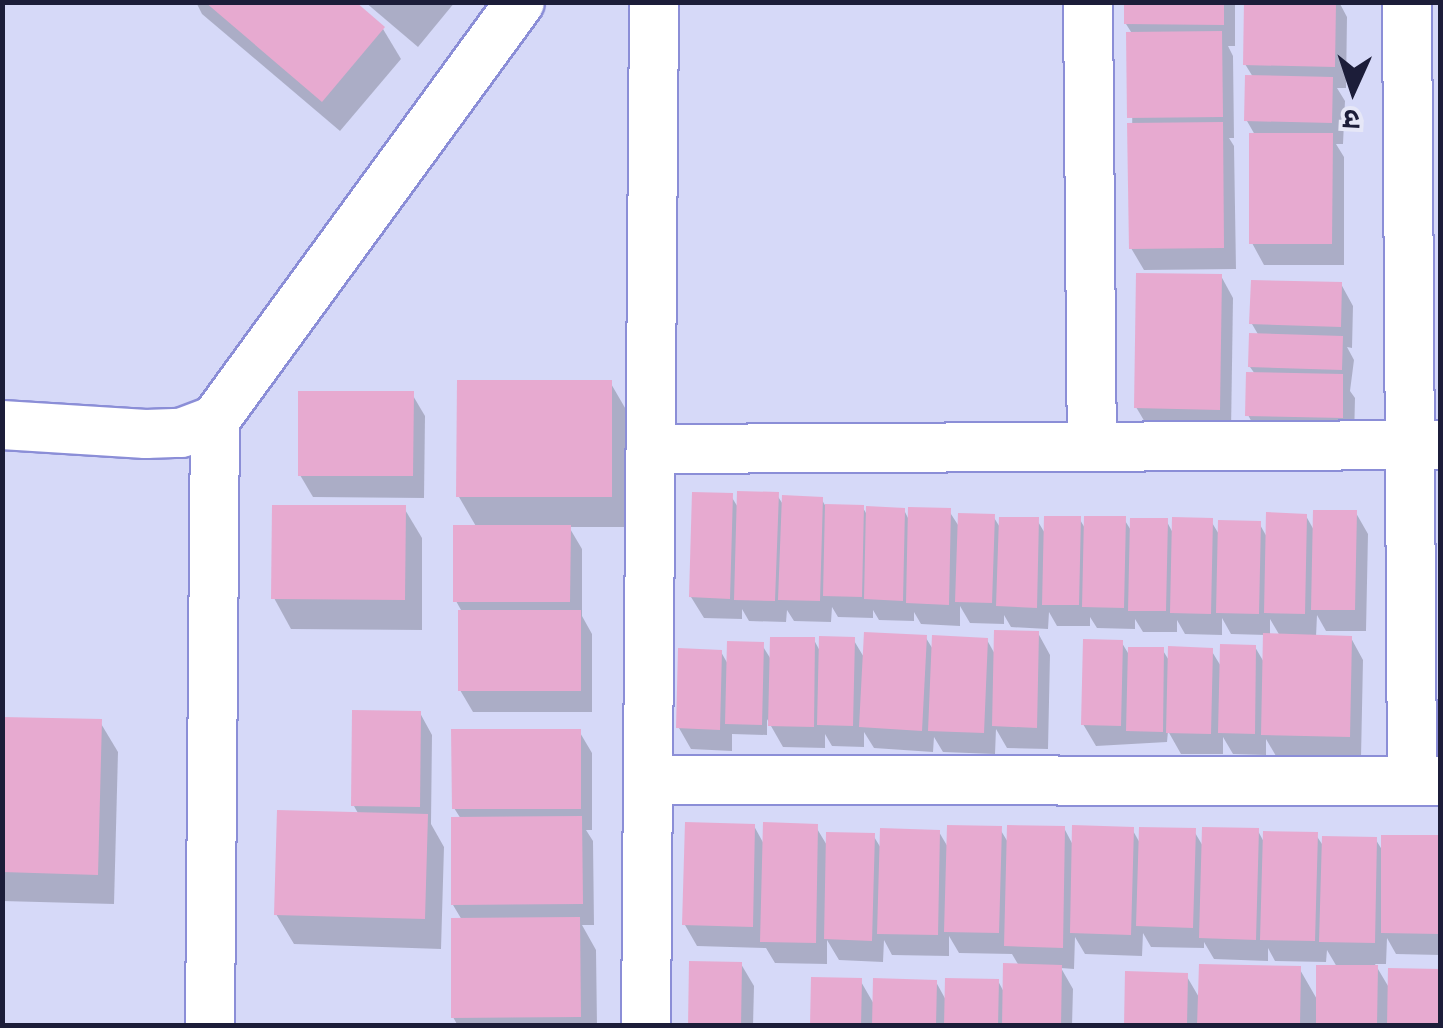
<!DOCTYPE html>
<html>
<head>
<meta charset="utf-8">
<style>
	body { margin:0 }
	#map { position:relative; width:1443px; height:1028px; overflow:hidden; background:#d6d9f8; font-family:"Space Grotesk","Noto Sans Devanagari",sans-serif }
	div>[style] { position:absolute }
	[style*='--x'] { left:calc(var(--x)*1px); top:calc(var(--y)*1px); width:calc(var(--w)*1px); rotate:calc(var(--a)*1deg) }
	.shadow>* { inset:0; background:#0003 }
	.building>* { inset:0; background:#e7aad0 }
	.roads { filter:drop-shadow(2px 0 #8b8ed7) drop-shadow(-2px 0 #8b8ed7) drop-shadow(0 2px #8b8ed7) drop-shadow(0 -2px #8b8ed7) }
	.street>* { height:48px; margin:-24px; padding:0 24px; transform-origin:24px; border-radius:24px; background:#fff }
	span { translate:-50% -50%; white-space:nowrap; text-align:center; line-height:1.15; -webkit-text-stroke:10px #e6e7f7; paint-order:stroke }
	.frame { position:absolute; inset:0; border:5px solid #1c1d39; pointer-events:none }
	.north { position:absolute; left:1303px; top:40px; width:100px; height:100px; -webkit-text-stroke:8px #e6e7f7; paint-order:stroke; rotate:183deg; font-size:28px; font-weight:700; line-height:40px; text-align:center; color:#1c1d39 }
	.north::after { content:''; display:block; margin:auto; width:35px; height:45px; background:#1c1d39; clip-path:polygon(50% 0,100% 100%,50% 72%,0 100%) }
</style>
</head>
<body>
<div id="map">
	<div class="shadow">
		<i style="clip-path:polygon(196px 2px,352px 2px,383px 29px,401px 59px,340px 131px,202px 14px)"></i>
		<i style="clip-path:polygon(365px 2px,455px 2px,418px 47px)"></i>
		<i style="clip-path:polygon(1126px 2px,1235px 2px,1235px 46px,1228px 46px,1233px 56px,1234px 138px,1229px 138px,1234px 146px,1236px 269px,1144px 270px,1131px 248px,1133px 35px,1126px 24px)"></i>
		<i style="clip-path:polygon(1246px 2px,1339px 2px,1347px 17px,1346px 88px,1337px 88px,1345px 101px,1343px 144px,1336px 144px,1344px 157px,1344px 265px,1264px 265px,1252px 243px,1255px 135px,1247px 121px,1253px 77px,1245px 64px)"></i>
		<i style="clip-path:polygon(1221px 276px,1233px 298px,1231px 431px,1149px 429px,1136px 407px)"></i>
		<i style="clip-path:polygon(1341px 284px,1353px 306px,1352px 348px,1347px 347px,1354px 360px,1350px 391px,1355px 398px,1354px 439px,1260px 437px,1248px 415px,1255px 374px,1250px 367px,1259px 336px,1252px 324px)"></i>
		<i style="clip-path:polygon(610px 382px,628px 413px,628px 527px,569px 527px,582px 549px,582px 616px,592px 634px,592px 712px,473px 712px,460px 690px,461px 610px,456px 601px,477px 528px,459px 497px)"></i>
		<i style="clip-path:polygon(412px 394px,425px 416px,424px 498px,313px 497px,300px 475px)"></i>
		<i style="clip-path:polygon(evenodd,777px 495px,784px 506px,822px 500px,826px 507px,863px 508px,869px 518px,904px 510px,910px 522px,949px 511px,960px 528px,993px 516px,1001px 529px,1037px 520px,1046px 535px,1079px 518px,1086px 530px,1124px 519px,1132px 532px,1166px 520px,1174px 535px,1211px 521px,1220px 536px,1259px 523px,1268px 539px,1306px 516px,1315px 532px,1356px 513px,1368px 534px,1366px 631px,1326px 631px,1317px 615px,1316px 637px,1351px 638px,1363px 660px,1361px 758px,1276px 756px,1266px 739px,1266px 755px,1233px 754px,1223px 737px,1223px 754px,1181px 754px,1168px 731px,1167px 742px,1096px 746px,1083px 724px,1122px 643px,1131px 658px,1162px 649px,1170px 662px,1211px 650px,1222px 668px,1255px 647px,1265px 664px,1266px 635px,1231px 634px,1222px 618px,1222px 635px,1185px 634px,1177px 620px,1177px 632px,1143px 632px,1135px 619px,1135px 629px,1097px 628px,1090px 617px,1090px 626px,1057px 626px,1049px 612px,1048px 629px,1011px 627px,1004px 615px,1004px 624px,970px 623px,960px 606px,960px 626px,921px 624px,914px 612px,914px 621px,879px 620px,873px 610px,873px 618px,838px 617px,832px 607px,831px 622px,794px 621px,787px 610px,786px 622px,749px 621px,742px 609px,742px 619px,704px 618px,691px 597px,731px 496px,739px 509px,777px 495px,1270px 619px,1280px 636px,1270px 636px,1270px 619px)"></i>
		<i style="clip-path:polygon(404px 508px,422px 538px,422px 630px,291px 629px,274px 598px)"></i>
		<i style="clip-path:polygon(1038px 633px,1050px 655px,1048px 749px,1007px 748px,996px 729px,995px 754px,943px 752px,934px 737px,933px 752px,874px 748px,864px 732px,864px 747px,832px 746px,825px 734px,825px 748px,783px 747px,767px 719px,767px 735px,732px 734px,732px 751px,691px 749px,679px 728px,721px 652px,729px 666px,762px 645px,772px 661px,814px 640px,821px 653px,853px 639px,865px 659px,926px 638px,934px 651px,987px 640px,996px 656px)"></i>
		<i style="clip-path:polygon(420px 713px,432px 735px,431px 824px,444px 847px,441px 949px,294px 944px,276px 914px,359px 815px,354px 806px)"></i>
		<i style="clip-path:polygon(2px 719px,100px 722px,118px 752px,114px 904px,2px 901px)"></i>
		<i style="clip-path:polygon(579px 731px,592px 753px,592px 830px,586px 830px,593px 841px,594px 925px,582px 925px,596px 950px,597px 1026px,458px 1026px,453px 1017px,462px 920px,453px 905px,461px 819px,454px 808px)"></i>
		<i style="clip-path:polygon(754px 826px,765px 846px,816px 827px,828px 847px,873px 835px,882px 850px,939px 832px,949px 849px,1000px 829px,1009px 844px,1064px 828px,1074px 847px,1132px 829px,1141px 845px,1194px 831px,1204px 848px,1258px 831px,1265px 844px,1316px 835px,1324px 847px,1376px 840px,1384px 853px,1384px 837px,1440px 837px,1440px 955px,1396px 954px,1387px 938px,1386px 964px,1375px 964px,1391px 991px,1439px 971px,1440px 1026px,1127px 1026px,1186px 975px,1200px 999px,1299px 968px,1318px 1001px,1337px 967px,1327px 950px,1326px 962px,1275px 961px,1268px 948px,1268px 961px,1214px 959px,1204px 942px,1204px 948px,1151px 947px,1143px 933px,1142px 956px,1085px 954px,1075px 937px,1074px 969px,1061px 968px,1073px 989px,1072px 1026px,813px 1026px,860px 980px,875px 1006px,936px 982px,947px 1002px,998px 981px,1005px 994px,1019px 966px,1012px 954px,959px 953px,949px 936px,949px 956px,892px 955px,884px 940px,883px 962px,839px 960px,827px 940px,827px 964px,775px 963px,766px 948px,697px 946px,685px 925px)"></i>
		<i style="clip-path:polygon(741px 964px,754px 986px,753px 1026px,690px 1026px)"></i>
	</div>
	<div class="building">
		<i style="clip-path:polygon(205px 2px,356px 2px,385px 27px,322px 102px)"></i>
		<i style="clip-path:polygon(1124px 2px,1224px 2px,1224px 25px,1124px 24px)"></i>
		<i style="clip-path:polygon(1244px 2px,1336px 2px,1335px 67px,1243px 65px)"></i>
		<i style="clip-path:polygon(1222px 31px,1223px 117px,1127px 118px,1126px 32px)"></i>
		<i style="clip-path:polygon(1245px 75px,1333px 77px,1332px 123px,1244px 121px)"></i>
		<i style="clip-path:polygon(1223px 122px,1224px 248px,1129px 249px,1127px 123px)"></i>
		<i style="clip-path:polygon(1249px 133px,1333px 133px,1332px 244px,1249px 244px)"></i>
		<i style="clip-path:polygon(1136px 273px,1222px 274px,1220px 410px,1134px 408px)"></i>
		<i style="clip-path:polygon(1251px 280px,1342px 282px,1341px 327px,1249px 324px)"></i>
		<i style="clip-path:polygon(1249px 333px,1343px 336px,1342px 370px,1248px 367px)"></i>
		<i style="clip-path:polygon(1246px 372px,1343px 374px,1343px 418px,1245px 416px)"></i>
		<i style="clip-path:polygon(457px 380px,612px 380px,612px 497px,456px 497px)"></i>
		<i style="clip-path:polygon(298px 391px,414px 391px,413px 476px,298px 476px)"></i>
		<i style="clip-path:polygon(737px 491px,779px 492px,775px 601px,734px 600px)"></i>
		<i style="clip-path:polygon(692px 492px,733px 493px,730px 599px,689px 597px)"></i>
		<i style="clip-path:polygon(782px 495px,823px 497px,820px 601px,778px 600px)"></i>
		<i style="clip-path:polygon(825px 504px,864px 505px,862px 597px,823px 596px)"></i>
		<i style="clip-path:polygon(272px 505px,406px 505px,405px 600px,271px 599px)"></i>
		<i style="clip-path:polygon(866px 506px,905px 508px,903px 601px,864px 599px)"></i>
		<i style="clip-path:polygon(908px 507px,951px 508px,949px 605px,906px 603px)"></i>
		<i style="clip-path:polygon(1313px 510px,1357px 510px,1355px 610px,1311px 610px)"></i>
		<i style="clip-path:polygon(1266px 512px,1307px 514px,1305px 614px,1264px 613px)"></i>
		<i style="clip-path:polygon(958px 513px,995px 514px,992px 603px,955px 602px)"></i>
		<i style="clip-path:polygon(1044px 516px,1081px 516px,1079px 605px,1042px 605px)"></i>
		<i style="clip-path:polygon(1084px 516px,1126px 516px,1124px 608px,1082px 607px)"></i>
		<i style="clip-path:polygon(999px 517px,1039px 517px,1037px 608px,996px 606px)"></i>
		<i style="clip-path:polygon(1172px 517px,1213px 518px,1211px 614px,1170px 613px)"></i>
		<i style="clip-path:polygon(1130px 518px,1168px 518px,1166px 611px,1128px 611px)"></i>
		<i style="clip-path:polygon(1218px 520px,1261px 521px,1259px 614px,1216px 613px)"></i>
		<i style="clip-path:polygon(453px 525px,571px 525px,570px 602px,453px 602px)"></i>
		<i style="clip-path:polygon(458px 610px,581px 610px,581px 691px,458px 691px)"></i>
		<i style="clip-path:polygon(994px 630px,1039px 631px,1037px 728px,992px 726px)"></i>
		<i style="clip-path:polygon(864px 632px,927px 635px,922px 731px,859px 727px)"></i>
		<i style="clip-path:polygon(1263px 633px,1352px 636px,1350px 737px,1261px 735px)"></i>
		<i style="clip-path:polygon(932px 635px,988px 638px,984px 733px,928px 731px)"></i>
		<i style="clip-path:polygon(819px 636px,855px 637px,853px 726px,817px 725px)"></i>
		<i style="clip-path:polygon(770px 637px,815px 637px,814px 727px,768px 726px)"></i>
		<i style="clip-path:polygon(1083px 639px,1123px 640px,1121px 726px,1081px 725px)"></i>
		<i style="clip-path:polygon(727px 641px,764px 642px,762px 725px,725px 724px)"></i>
		<i style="clip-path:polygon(1220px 644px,1256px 645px,1255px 734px,1218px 733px)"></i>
		<i style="clip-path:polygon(1168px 646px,1213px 648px,1211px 734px,1166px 733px)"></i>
		<i style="clip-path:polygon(1128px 647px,1164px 647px,1163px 732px,1126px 731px)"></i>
		<i style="clip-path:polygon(678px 648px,722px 650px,720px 730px,676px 728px)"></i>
		<i style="clip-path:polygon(352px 710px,421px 711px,420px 807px,351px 806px)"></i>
		<i style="clip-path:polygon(2px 717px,102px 719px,98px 875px,2px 872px)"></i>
		<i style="clip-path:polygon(451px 729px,581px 729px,581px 809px,452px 809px)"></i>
		<i style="clip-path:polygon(277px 810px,428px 814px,425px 919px,274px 915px)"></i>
		<i style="clip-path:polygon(582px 816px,583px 904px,451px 905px,451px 817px)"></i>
		<i style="clip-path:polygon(685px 822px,755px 824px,753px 927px,682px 925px)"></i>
		<i style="clip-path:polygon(763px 822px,818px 824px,816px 943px,760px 942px)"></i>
		<i style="clip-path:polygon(947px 825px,1002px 826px,999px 933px,944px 932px)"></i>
		<i style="clip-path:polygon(1007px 825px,1065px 826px,1063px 948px,1004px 946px)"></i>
		<i style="clip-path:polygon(1072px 825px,1134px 827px,1131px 935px,1070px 933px)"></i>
		<i style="clip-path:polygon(1139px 827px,1196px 828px,1193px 928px,1136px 926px)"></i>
		<i style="clip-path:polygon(1202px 827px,1259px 828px,1256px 940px,1199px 938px)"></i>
		<i style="clip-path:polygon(880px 828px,940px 830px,938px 935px,877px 934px)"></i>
		<i style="clip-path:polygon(1263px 831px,1318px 832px,1315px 941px,1260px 940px)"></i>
		<i style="clip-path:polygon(826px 832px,875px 833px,872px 941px,824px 939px)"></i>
		<i style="clip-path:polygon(1381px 835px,1440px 835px,1440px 934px,1381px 933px)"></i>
		<i style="clip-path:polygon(1322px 836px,1377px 837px,1375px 943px,1319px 942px)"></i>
		<i style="clip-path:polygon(580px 917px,581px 1017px,451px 1018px,451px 918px)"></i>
		<i style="clip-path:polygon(689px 961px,742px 962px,741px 1026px,688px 1026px)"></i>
		<i style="clip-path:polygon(1003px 963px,1062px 965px,1061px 1026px,1002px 1026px)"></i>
		<i style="clip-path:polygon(1199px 964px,1301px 966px,1300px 1026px,1197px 1026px)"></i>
		<i style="clip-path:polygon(1316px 965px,1378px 965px,1377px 1026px,1316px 1026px)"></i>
		<i style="clip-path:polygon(1388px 968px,1440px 969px,1439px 1026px,1387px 1026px)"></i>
		<i style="clip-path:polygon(1125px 971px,1188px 973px,1187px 1026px,1124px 1026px)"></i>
		<i style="clip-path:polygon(811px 977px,862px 978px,861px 1026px,810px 1026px)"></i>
		<i style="clip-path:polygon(873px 978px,937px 980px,936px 1026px,872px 1026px)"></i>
		<i style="clip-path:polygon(945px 978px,999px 979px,998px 1026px,944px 1026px)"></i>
	</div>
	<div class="roads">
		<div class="street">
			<i style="--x:1088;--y:2;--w:444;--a:89.5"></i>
			<i style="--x:1407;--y:2;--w:779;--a:89.63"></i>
			<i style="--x:2;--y:425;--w:144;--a:3.6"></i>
			<i style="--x:146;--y:434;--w:35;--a:-2"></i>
			<i style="--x:181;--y:433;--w:36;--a:-21"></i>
			<i style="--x:215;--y:420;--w:517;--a:-53.88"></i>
			<i style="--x:651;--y:449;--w:789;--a:-0.29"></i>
			<i style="--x:648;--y:780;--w:792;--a:0.07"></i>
			<i style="--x:210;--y:1026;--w:606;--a:-89.53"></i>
			<i style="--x:646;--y:1026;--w:1024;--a:-89.55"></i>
		</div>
	</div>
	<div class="frame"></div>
	<div class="north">उ</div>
</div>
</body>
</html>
